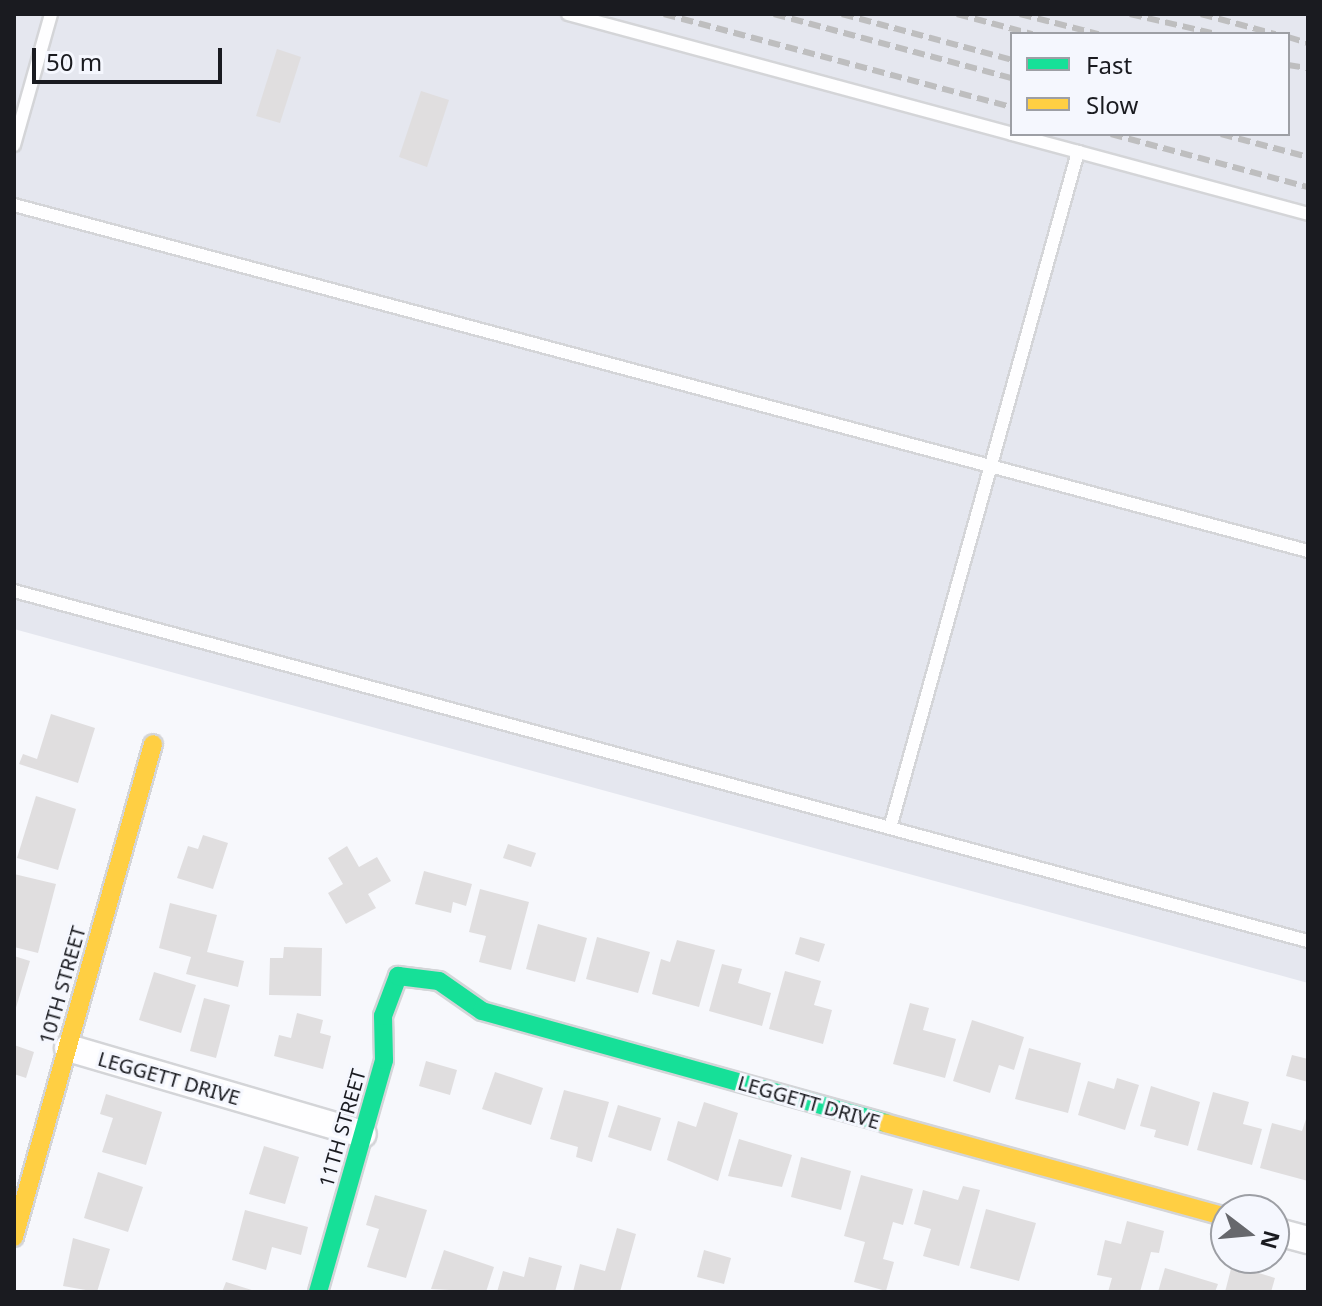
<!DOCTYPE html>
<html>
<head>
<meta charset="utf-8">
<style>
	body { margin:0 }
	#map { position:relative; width:1322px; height:1306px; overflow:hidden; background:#f7f8fc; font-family:"Noto Sans",sans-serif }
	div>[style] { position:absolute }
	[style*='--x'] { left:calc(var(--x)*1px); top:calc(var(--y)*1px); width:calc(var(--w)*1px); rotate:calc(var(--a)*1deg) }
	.built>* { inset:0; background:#e5e7ef }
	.building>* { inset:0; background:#e0dedf }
	.roads { filter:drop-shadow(2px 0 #d4d5d8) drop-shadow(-2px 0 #d4d5d8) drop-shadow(0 2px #d4d5d8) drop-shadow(0 -2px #d4d5d8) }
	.lane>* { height:12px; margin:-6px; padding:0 6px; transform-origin:6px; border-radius:6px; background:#fefeff }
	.street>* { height:26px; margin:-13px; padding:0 13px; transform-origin:13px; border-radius:13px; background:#fefeff }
	.fast>* { height:18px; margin:-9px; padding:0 9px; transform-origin:9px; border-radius:9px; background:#16e098 }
	.slow>* { height:18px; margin:-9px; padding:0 9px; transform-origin:9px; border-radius:9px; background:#ffcf43 }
	.rail>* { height:6px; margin-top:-3px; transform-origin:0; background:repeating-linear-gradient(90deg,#bebebf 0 12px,transparent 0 18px) }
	span { translate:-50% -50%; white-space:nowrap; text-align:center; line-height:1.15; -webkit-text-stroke:6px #f5f7fe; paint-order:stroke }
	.street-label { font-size:20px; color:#1a1b20 }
	.frame { position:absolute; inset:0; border:16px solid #1a1b20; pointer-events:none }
	.legend { position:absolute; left:1010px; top:32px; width:280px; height:104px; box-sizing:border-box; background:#f5f7fe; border:2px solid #9d9fa5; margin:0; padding:10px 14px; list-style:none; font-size:24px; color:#1a1b20 }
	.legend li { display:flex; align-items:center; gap:16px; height:40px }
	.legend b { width:40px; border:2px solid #9d9fa5 }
	.north { position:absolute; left:1210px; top:1194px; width:80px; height:80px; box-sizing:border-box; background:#f5f7fe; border:2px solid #9d9fa5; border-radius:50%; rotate:106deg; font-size:22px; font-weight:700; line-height:32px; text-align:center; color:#1a1b20 }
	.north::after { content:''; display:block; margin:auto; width:28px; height:36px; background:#67686d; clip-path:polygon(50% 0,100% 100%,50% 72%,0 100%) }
	.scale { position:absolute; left:32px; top:48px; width:190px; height:36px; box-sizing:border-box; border:4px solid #1a1b20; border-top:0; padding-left:10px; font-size:24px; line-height:28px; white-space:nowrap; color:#1a1b20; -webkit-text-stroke:6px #f5f7fe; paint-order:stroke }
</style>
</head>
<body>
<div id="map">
	<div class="built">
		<i style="clip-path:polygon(evenodd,14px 14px,1308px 14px,1308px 983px,14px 629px,14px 14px,1012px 34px,1288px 34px,1288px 134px,1012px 134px,1012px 34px)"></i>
	</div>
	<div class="building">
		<i style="clip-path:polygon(277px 49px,301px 57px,280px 123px,256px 116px)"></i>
		<i style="clip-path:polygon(421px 91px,449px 100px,427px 167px,399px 157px)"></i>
		<i style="clip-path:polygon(51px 714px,95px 728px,78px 783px,19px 764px,23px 754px,37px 759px)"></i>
		<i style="clip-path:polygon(36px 796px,76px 809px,58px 870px,17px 858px)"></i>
		<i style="clip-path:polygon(203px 835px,228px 843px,213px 889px,177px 878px,188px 846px,198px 849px)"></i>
		<i style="clip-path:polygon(508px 844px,536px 853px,531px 867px,503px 858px)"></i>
		<i style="clip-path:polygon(347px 846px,359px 867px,377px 857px,391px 881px,368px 894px,376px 908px,346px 924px,328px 893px,343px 884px,328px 858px)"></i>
		<i style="clip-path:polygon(424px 871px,472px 884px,466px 906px,453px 902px,451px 913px,415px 904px)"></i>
		<i style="clip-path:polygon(14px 874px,56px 884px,38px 953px,14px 947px)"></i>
		<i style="clip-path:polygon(480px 889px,529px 902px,511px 970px,479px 962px,486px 936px,469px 932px)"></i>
		<i style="clip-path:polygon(170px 903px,217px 915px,207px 952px,244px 961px,238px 987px,186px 974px,191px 957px,159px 948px)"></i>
		<i style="clip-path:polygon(538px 924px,587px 938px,575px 982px,526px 969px)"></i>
		<i style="clip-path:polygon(597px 937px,650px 952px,638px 993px,586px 979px)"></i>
		<i style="clip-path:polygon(800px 937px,825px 944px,819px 962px,795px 954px)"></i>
		<i style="clip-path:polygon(677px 940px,715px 950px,699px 1007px,652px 994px,661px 959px,670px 962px)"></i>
		<i style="clip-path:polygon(284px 947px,322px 948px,321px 996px,269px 995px,270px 958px,283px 958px)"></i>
		<i style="clip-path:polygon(14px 956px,30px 961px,15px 1011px,14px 1011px)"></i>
		<i style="clip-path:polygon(722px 964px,742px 969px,738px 983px,771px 993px,762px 1026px,709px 1011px)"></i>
		<i style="clip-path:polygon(785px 971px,821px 981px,814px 1005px,832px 1010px,823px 1044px,769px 1029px)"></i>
		<i style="clip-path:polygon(154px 972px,196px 985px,181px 1033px,139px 1020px)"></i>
		<i style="clip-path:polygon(204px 998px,230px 1005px,216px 1058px,190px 1051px)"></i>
		<i style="clip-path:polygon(910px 1003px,929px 1008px,923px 1030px,956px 1039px,945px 1078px,893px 1064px)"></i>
		<i style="clip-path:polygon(297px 1013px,323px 1020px,320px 1033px,331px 1036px,323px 1069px,274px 1056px,279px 1035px,291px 1038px)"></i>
		<i style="clip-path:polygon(972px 1020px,1024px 1037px,1014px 1070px,999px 1065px,990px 1093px,953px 1081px)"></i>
		<i style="clip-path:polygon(14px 1045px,34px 1052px,26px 1078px,14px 1074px)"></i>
		<i style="clip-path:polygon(1029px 1048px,1081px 1063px,1068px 1113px,1015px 1099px)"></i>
		<i style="clip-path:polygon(1292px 1055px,1308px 1059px,1308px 1082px,1286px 1076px)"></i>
		<i style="clip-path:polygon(426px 1061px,457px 1070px,450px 1095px,419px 1086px)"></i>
		<i style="clip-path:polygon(495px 1072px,543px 1088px,531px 1125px,482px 1109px)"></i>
		<i style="clip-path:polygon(1117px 1078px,1139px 1085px,1125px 1130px,1078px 1115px,1088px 1081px,1114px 1089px)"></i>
		<i style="clip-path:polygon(1151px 1086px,1200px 1102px,1188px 1146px,1154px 1137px,1156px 1130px,1140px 1126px)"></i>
		<i style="clip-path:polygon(564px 1090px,609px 1102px,592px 1162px,576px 1157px,578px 1147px,550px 1139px)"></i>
		<i style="clip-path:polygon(1213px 1092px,1249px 1102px,1243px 1124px,1262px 1129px,1252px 1165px,1197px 1150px)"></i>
		<i style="clip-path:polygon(106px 1094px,162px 1112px,146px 1165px,102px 1152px,113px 1118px,100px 1114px)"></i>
		<i style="clip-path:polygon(704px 1102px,738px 1113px,718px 1181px,667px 1160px,678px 1121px,696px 1127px)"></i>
		<i style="clip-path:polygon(618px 1105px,661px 1118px,651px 1151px,608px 1137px)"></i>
		<i style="clip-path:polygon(1308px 1113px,1308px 1181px,1260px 1168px,1272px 1123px,1302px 1131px)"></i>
		<i style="clip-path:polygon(739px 1139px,792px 1155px,782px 1187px,728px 1176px)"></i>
		<i style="clip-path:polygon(264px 1146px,299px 1157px,285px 1204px,249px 1194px)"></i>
		<i style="clip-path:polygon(801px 1157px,851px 1171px,841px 1210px,791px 1197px)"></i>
		<i style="clip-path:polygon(98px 1172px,143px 1187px,128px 1232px,84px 1218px)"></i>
		<i style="clip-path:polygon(861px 1175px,913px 1189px,903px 1225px,893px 1222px,883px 1259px,894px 1262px,886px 1291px,854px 1282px,865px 1242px,844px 1236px)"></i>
		<i style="clip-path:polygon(963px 1186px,980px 1190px,959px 1266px,923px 1256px,931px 1229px,914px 1224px,923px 1190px,958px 1200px)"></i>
		<i style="clip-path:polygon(375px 1195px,427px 1210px,406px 1278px,367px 1267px,379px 1229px,366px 1225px)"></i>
		<i style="clip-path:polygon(986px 1209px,1036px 1223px,1019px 1281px,970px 1268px)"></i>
		<i style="clip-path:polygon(245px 1210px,308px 1227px,301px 1255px,272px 1247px,266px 1270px,232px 1260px)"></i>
		<i style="clip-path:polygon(1127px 1221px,1164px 1231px,1159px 1253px,1151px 1252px,1140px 1292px,1108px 1292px,1112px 1278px,1097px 1275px,1105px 1240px,1121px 1244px)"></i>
		<i style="clip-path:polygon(617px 1228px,636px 1234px,620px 1292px,573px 1292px,580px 1264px,605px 1271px)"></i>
		<i style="clip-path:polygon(73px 1238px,110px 1249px,97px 1292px,63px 1286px)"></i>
		<i style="clip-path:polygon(444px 1250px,494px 1267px,486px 1292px,431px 1289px)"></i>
		<i style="clip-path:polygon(704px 1250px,731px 1258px,724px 1284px,697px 1277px)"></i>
		<i style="clip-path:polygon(529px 1257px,562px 1266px,555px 1292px,497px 1292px,503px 1271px,524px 1277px)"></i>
		<i style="clip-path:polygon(1232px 1265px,1275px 1278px,1271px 1292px,1225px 1292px)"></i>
		<i style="clip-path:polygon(1165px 1268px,1218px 1284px,1215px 1292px,1158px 1292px)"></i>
		<i style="clip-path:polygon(226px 1282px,255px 1291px,255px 1292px,222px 1292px)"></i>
	</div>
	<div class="roads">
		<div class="lane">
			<i style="--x:568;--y:14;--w:460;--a:15.1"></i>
			<i style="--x:1012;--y:134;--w:307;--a:15.1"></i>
			<i style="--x:14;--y:145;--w:136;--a:-74.2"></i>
			<i style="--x:14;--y:205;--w:1339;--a:14.97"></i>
			<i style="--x:14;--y:591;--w:1340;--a:15.14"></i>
			<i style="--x:890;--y:828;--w:702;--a:-74.46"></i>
		</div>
		<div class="street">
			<i style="--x:68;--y:1048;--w:307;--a:16.3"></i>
			<i style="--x:1274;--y:1231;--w:35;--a:15"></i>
		</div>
		<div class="fast">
			<i style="--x:318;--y:1292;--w:241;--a:-74.1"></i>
			<i style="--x:384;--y:1060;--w:44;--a:-91.3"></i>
			<i style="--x:383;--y:1016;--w:43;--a:-69.4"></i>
			<i style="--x:398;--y:976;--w:41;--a:7"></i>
			<i style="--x:439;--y:981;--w:52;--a:34.9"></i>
			<i style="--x:482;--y:1011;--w:418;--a:15.5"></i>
		</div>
		<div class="slow">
			<i style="--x:885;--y:1123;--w:354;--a:15.4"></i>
			<i style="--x:14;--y:1237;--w:512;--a:-74.25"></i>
		</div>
	</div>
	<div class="rail">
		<i style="--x:664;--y:14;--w:360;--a:15"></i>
		<i style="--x:774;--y:14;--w:246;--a:15.1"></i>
		<i style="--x:842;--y:14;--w:176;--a:15.1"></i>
		<i style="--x:957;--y:14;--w:78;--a:14.9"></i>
		<i style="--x:1020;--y:14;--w:81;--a:14.4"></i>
		<i style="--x:1130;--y:14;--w:88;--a:13.1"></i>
		<i style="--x:1201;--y:14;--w:77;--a:15.1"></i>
		<i style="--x:1288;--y:37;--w:21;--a:17"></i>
		<i style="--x:1288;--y:65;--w:20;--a:9"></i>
		<i style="--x:1111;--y:134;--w:204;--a:15.1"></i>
		<i style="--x:1221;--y:134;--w:90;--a:14.8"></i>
	</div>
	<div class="street-label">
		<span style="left:62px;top:985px;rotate:-74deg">10TH STREET</span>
		<span style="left:169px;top:1078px;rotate:16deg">LEGGETT DRIVE</span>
		<span style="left:809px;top:1102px;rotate:16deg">LEGGETT DRIVE</span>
		<span style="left:342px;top:1128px;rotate:-74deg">11TH STREET</span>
	</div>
	<div class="frame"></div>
	<ul class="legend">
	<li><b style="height:10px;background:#16e098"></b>Fast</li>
	<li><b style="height:10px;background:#ffcf43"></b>Slow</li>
	</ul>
	<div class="north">N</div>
	<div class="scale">50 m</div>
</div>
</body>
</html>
